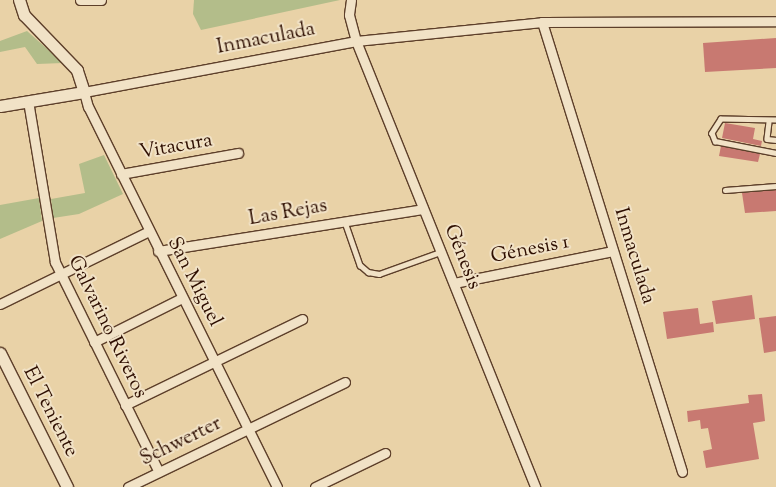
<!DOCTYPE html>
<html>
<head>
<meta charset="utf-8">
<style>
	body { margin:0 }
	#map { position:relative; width:776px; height:487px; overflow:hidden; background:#e9d2a7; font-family:"Sorts Mill Goudy",serif }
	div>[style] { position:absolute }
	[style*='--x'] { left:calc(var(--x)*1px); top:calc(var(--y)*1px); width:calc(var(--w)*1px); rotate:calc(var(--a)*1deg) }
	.green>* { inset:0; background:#b3bd8a }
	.building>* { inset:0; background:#c87971 }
	.roads { filter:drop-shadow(1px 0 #5d3f2a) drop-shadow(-1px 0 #5d3f2a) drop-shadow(0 1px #5d3f2a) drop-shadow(0 -1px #5d3f2a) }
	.service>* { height:4.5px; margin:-2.25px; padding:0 2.25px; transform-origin:2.25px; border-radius:2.25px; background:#f1e2c6 }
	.minor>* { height:9px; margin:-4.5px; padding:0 4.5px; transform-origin:4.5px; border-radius:4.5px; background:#f1e2c6 }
	.tertiary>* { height:11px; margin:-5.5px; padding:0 5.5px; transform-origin:5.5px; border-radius:5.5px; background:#f1e2c6 }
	span { translate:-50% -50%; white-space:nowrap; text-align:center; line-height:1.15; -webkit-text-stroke:4px #f1e2c6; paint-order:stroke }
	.street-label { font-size:20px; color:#2e0e00 }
</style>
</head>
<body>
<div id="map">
	<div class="green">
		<i style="clip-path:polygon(194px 0,340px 0,201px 30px,193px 14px)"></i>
		<i style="clip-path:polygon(27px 31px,63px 63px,37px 64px,25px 47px,0 52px,0 41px)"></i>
		<i style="clip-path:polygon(104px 155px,123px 194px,79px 214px,53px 218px,51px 199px,85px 193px,79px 164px)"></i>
		<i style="clip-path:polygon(39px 198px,42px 221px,0 239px,0 205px)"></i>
	</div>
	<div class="building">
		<i style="clip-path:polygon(776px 38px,776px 68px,705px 72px,703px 43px)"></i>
		<i style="clip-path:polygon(725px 123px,755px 128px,753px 139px,762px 141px,761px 146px,722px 138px)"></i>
		<i style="clip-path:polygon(721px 146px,760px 154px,758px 162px,719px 156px)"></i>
		<i style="clip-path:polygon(776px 190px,776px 211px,745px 213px,742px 193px)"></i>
		<i style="clip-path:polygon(752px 295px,755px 319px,716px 324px,712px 301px)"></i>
		<i style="clip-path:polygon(698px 308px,700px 324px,713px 322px,714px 332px,667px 339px,663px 312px)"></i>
		<i style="clip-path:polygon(776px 316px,776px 351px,764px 353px,759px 318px)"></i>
		<i style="clip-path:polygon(762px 394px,765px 421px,753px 423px,759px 459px,706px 468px,703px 451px,712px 449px,708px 428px,701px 429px,700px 420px,688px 422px,687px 411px,749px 403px,748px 395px)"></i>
	</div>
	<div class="roads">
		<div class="service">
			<i style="--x:776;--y:120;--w:55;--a:-179"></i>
			<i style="--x:721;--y:119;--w:17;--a:123"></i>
			<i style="--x:712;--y:133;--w:9;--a:69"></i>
			<i style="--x:715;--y:141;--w:62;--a:11.1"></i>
			<i style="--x:769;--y:122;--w:17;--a:97"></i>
			<i style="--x:767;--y:139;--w:9;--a:6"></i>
			<i style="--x:725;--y:190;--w:51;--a:-4.5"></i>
			<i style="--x:345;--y:222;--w:46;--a:70.8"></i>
			<i style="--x:360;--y:265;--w:11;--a:41"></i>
			<i style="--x:368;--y:272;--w:11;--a:10"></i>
			<i style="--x:379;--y:274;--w:65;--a:-19.8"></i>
		</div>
		<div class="minor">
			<i style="--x:80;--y:0;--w:21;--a:0"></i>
			<i style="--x:351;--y:0;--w:15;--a:98"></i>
			<i style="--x:349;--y:15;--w:27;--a:75"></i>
			<i style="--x:356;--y:41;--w:481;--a:68.1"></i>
			<i style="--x:542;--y:22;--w:471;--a:72.7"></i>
			<i style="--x:28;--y:101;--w:163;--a:80.5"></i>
			<i style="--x:55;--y:262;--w:234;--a:63.7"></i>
			<i style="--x:121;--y:174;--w:119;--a:-10.2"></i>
			<i style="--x:158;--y:251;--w:268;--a:-9"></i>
			<i style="--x:454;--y:283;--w:162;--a:-11.4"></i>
			<i style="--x:0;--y:304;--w:166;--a:-26.1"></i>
			<i style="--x:94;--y:342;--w:98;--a:-26.6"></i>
			<i style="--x:125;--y:405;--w:197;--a:-25.9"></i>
			<i style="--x:128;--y:487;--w:241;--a:-25.8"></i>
			<i style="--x:277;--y:487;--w:424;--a:-116.4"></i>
			<i style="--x:88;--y:107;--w:16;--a:-105"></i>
			<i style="--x:84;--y:92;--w:277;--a:-10.6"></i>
			<i style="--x:356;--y:41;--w:187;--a:-5.8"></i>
			<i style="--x:542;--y:22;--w:234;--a:-0.2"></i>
			<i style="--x:315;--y:487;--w:78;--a:-25.9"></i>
		</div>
		<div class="tertiary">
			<i style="--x:0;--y:106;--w:85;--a:-9.5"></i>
			<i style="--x:84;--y:92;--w:23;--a:-108"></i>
			<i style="--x:77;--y:70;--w:76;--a:-133.9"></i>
			<i style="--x:24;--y:15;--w:16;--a:-108"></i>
			<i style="--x:0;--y:353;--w:150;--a:63.4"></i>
		</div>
	</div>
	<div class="street-label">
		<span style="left:266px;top:39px;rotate:-11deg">Inmaculada</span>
		<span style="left:176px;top:147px;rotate:-10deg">Vitacura</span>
		<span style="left:288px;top:213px;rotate:-10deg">Las Rejas</span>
		<span style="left:530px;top:250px;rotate:-11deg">Génesis 1</span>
		<span style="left:634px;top:256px;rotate:73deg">Inmaculada</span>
		<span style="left:462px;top:257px;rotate:68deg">Génesis</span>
		<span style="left:194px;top:282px;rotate:63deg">San Miguel</span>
		<span style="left:107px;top:327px;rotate:64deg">Galvarino Riveros</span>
		<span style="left:50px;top:412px;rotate:63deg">El Teniente</span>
		<span style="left:181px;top:442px;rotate:-26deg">Schwerter</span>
	</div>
</div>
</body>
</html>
